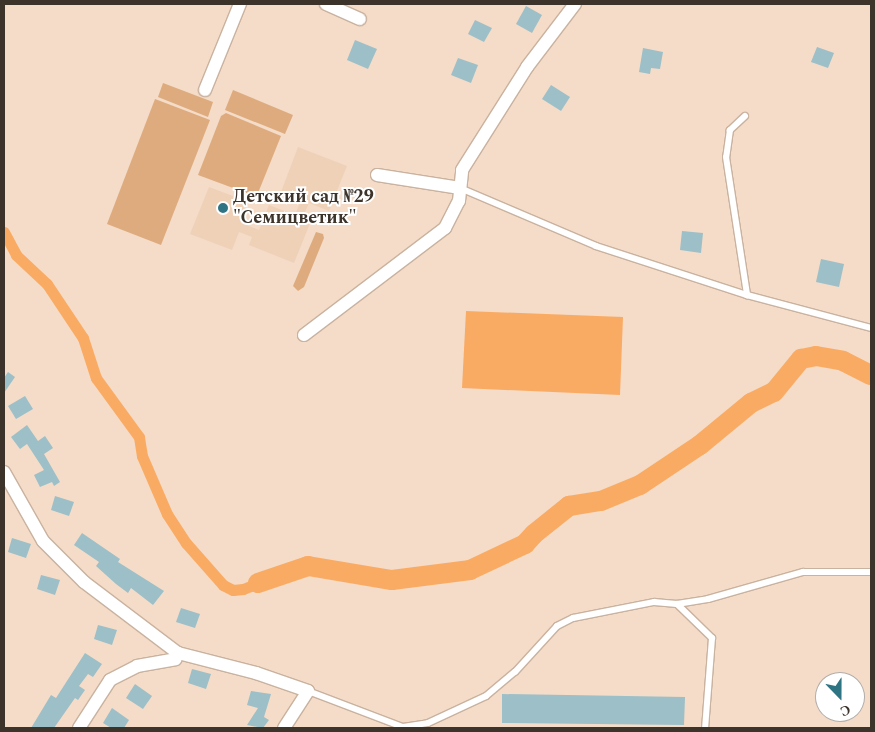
<!DOCTYPE html>
<html>
<head>
<meta charset="utf-8">
<style>
	body { margin:0 }
	#map { position:relative; width:875px; height:732px; overflow:hidden; background:#f4dcc8; font-family:Spectral,serif }
	div>[style] { position:absolute }
	[style*='--x'] { left:calc(var(--x)*1px); top:calc(var(--y)*1px); width:calc(var(--w)*1px); rotate:calc(var(--a)*1deg) }
	.built>* { inset:0; background:#efd1b8 }
	.green>* { inset:0; background:#deab7e }
	.water>* { inset:0; background:#faab63 }
	.canal>* { height:11px; margin:-5.5px; padding:0 5.5px; transform-origin:5.5px; border-radius:5.5px; background:#faab63 }
	.river>* { height:20px; margin:-10px; padding:0 10px; transform-origin:10px; border-radius:10px; background:#faab63 }
	.building>* { inset:0; background:#9dbfc7 }
	.roads { filter:drop-shadow(1px 0 #c9b29f) drop-shadow(-1px 0 #c9b29f) drop-shadow(0 1px #c9b29f) drop-shadow(0 -1px #c9b29f) }
	.service>* { height:6px; margin:-3px; padding:0 3px; transform-origin:3px; border-radius:3px; background:#fff }
	.minor>* { height:12px; margin:-6px; padding:0 6px; transform-origin:6px; border-radius:6px; background:#fff }
	.dots>* { width:14px; height:14px; translate:-50% -50%; box-sizing:border-box; border:2px solid #fff; border-radius:50% }
	span { translate:-50% -50%; white-space:nowrap; text-align:center; line-height:1.15; -webkit-text-stroke:4px #fff; paint-order:stroke }
	.poi-label { font-size:18px; color:#3c332b; font-weight:700 }
	.left { translate:0 -50%; text-align:left }
	.frame { position:absolute; inset:0; border:5px solid #3c332b; pointer-events:none }
	.north { position:absolute; left:815px; top:672px; width:50px; height:50px; box-sizing:border-box; background:#fff; border:1px solid #b1adaa; border-radius:50%; rotate:158deg; font-size:14px; font-weight:700; line-height:20px; text-align:center; color:#3c332b }
	.north::after { content:''; display:block; margin:auto; width:18px; height:22px; background:#2f7483; clip-path:polygon(50% 0,100% 100%,50% 72%,0 100%) }
</style>
</head>
<body>
<div id="map">
	<div class="built">
		<i style="clip-path:polygon(298px 147px,347px 166px,329px 211px,309px 203px,305px 212px,313px 216px,294px 263px,249px 245px,252px 237px,239px 232px,232px 250px,190px 234px,209px 187px,249px 202px,241px 223px,259px 230px,269px 205px,295px 215px,301px 200px,281px 192px)"></i>
	</div>
	<div class="green">
		<i style="clip-path:polygon(163px 83px,213px 102px,208px 117px,158px 97px)"></i>
		<i style="clip-path:polygon(233px 90px,293px 115px,285px 134px,225px 110px)"></i>
		<i style="clip-path:polygon(155px 99px,210px 120px,161px 245px,107px 224px)"></i>
		<i style="clip-path:polygon(226px 113px,281px 136px,258px 193px,252px 195px,198px 175px,221px 116px)"></i>
		<i style="clip-path:polygon(316px 232px,323px 234px,324px 238px,304px 287px,298px 291px,293px 286px)"></i>
	</div>
	<div class="water">
		<i style="clip-path:polygon(466px 311px,623px 317px,620px 395px,462px 388px)"></i>
	</div>
	<div class="canal">
		<i style="--x:4;--y:232;--w:26;--a:62"></i>
		<i style="--x:16;--y:255;--w:42;--a:43.1"></i>
		<i style="--x:47;--y:284;--w:65;--a:56.3"></i>
		<i style="--x:83;--y:338;--w:42;--a:72"></i>
		<i style="--x:96;--y:378;--w:73;--a:53.9"></i>
		<i style="--x:139;--y:437;--w:19;--a:81"></i>
		<i style="--x:142;--y:456;--w:63;--a:66.7"></i>
		<i style="--x:167;--y:514;--w:35;--a:57"></i>
		<i style="--x:186;--y:543;--w:56;--a:48.6"></i>
		<i style="--x:223;--y:585;--w:11;--a:27"></i>
		<i style="--x:233;--y:590;--w:10;--a:-6"></i>
		<i style="--x:243;--y:589;--w:16;--a:-22"></i>
	</div>
	<div class="river">
		<i style="--x:258;--y:583;--w:53;--a:-18.8"></i>
		<i style="--x:308;--y:566;--w:85;--a:9.5"></i>
		<i style="--x:392;--y:580;--w:79;--a:-7.3"></i>
		<i style="--x:470;--y:570;--w:61;--a:-25.3"></i>
		<i style="--x:525;--y:544;--w:13;--a:-48"></i>
		<i style="--x:534;--y:534;--w:45;--a:-38.7"></i>
		<i style="--x:569;--y:506;--w:32;--a:-9"></i>
		<i style="--x:601;--y:501;--w:42;--a:-22.3"></i>
		<i style="--x:640;--y:485;--w:72;--a:-33.7"></i>
		<i style="--x:700;--y:445;--w:66;--a:-39.5"></i>
		<i style="--x:751;--y:403;--w:25;--a:-26"></i>
		<i style="--x:774;--y:392;--w:43;--a:-50.7"></i>
		<i style="--x:801;--y:359;--w:15;--a:-11"></i>
		<i style="--x:816;--y:356;--w:27;--a:10"></i>
		<i style="--x:843;--y:361;--w:31;--a:27"></i>
	</div>
	<div class="building">
		<i style="clip-path:polygon(526px 6px,542px 15px,532px 33px,516px 24px)"></i>
		<i style="clip-path:polygon(475px 20px,492px 28px,484px 42px,468px 34px)"></i>
		<i style="clip-path:polygon(355px 40px,377px 49px,368px 69px,347px 60px)"></i>
		<i style="clip-path:polygon(817px 47px,834px 53px,828px 68px,811px 62px)"></i>
		<i style="clip-path:polygon(643px 48px,663px 52px,660px 69px,651px 68px,650px 74px,639px 72px)"></i>
		<i style="clip-path:polygon(458px 58px,478px 65px,471px 83px,451px 75px)"></i>
		<i style="clip-path:polygon(551px 85px,570px 97px,561px 111px,542px 99px)"></i>
		<i style="clip-path:polygon(682px 231px,703px 233px,701px 253px,680px 250px)"></i>
		<i style="clip-path:polygon(821px 259px,844px 264px,839px 287px,816px 282px)"></i>
		<i style="clip-path:polygon(8px 372px,15px 377px,4px 393px,4px 378px)"></i>
		<i style="clip-path:polygon(25px 396px,33px 409px,16px 419px,8px 406px)"></i>
		<i style="clip-path:polygon(27px 425px,38px 441px,45px 436px,53px 448px,44px 454px,60px 482px,54px 486px,52px 482px,40px 487px,34px 475px,44px 470px,27px 444px,20px 449px,11px 437px)"></i>
		<i style="clip-path:polygon(55px 496px,74px 502px,69px 516px,51px 510px)"></i>
		<i style="clip-path:polygon(82px 533px,120px 559px,118px 562px,164px 591px,153px 605px,131px 588px,128px 593px,116px 584px,96px 566px,99px 562px,74px 545px)"></i>
		<i style="clip-path:polygon(12px 538px,31px 544px,26px 558px,8px 552px)"></i>
		<i style="clip-path:polygon(41px 575px,60px 580px,55px 595px,37px 589px)"></i>
		<i style="clip-path:polygon(181px 608px,200px 614px,195px 628px,176px 622px)"></i>
		<i style="clip-path:polygon(98px 625px,117px 630px,112px 645px,94px 639px)"></i>
		<i style="clip-path:polygon(85px 653px,102px 664px,93px 677px,88px 674px,79px 686px,85px 690px,78px 700px,75px 698px,54px 728px,31px 728px,51px 695px,56px 698px)"></i>
		<i style="clip-path:polygon(192px 669px,211px 674px,206px 689px,188px 683px)"></i>
		<i style="clip-path:polygon(135px 684px,152px 696px,143px 709px,126px 698px)"></i>
		<i style="clip-path:polygon(251px 691px,271px 694px,264px 717px,269px 720px,263px 728px,247px 725px,258px 708px,247px 705px)"></i>
		<i style="clip-path:polygon(502px 694px,685px 697px,684px 725px,502px 723px)"></i>
		<i style="clip-path:polygon(112px 708px,129px 720px,124px 728px,111px 728px,103px 723px)"></i>
	</div>
	<div class="roads">
		<div class="service">
			<i style="--x:745;--y:116;--w:21;--a:137"></i>
			<i style="--x:730;--y:130;--w:27;--a:98"></i>
			<i style="--x:726;--y:157;--w:140;--a:81.3"></i>
			<i style="--x:460;--y:188;--w:148;--a:23.1"></i>
			<i style="--x:596;--y:246;--w:159;--a:18"></i>
			<i style="--x:747;--y:295;--w:128;--a:14.9"></i>
			<i style="--x:677;--y:604;--w:31;--a:-9"></i>
			<i style="--x:708;--y:599;--w:99;--a:-15.9"></i>
			<i style="--x:803;--y:572;--w:68;--a:0"></i>
			<i style="--x:308;--y:691;--w:102;--a:20.8"></i>
			<i style="--x:403;--y:727;--w:25;--a:-9"></i>
			<i style="--x:428;--y:723;--w:64;--a:-25"></i>
			<i style="--x:486;--y:696;--w:38;--a:-40"></i>
			<i style="--x:515;--y:672;--w:62;--a:-47.6"></i>
			<i style="--x:557;--y:626;--w:18;--a:-27"></i>
			<i style="--x:573;--y:618;--w:83;--a:-11.2"></i>
			<i style="--x:654;--y:602;--w:23;--a:5"></i>
			<i style="--x:677;--y:604;--w:49;--a:44.2"></i>
			<i style="--x:712;--y:638;--w:90;--a:94.4"></i>
		</div>
		<div class="minor">
			<i style="--x:326;--y:4;--w:37;--a:24"></i>
			<i style="--x:205;--y:90;--w:93;--a:-67.9"></i>
			<i style="--x:377;--y:175;--w:84;--a:8.9"></i>
			<i style="--x:304;--y:335;--w:177;--a:-37.2"></i>
			<i style="--x:445;--y:228;--w:30;--a:-63"></i>
			<i style="--x:459;--y:201;--w:31;--a:-84"></i>
			<i style="--x:462;--y:170;--w:122;--a:-57.7"></i>
			<i style="--x:527;--y:67;--w:79;--a:-52.7"></i>
			<i style="--x:4;--y:472;--w:79;--a:60.5"></i>
			<i style="--x:43;--y:541;--w:58;--a:45"></i>
			<i style="--x:84;--y:582;--w:118;--a:37.1"></i>
			<i style="--x:178;--y:653;--w:81;--a:14.4"></i>
			<i style="--x:256;--y:673;--w:55;--a:19.1"></i>
			<i style="--x:308;--y:691;--w:44;--a:123"></i>
			<i style="--x:79;--y:728;--w:57;--a:-57.1"></i>
			<i style="--x:110;--y:680;--w:30;--a:-27"></i>
			<i style="--x:137;--y:666;--w:39;--a:-10"></i>
			<i style="--x:175;--y:659;--w:7;--a:-63"></i>
		</div>
	</div>
	<div class="dots">
		<i style="left:223px;top:208px;background:#2f7483"></i>
	</div>
	<div class="poi-label">
		<span class="left" style="left:233px;top:208px">Детский сад №29<br>"Семицветик"</span>
	</div>
	<div class="frame"></div>
	<div class="north">С</div>
</div>
</body>
</html>
